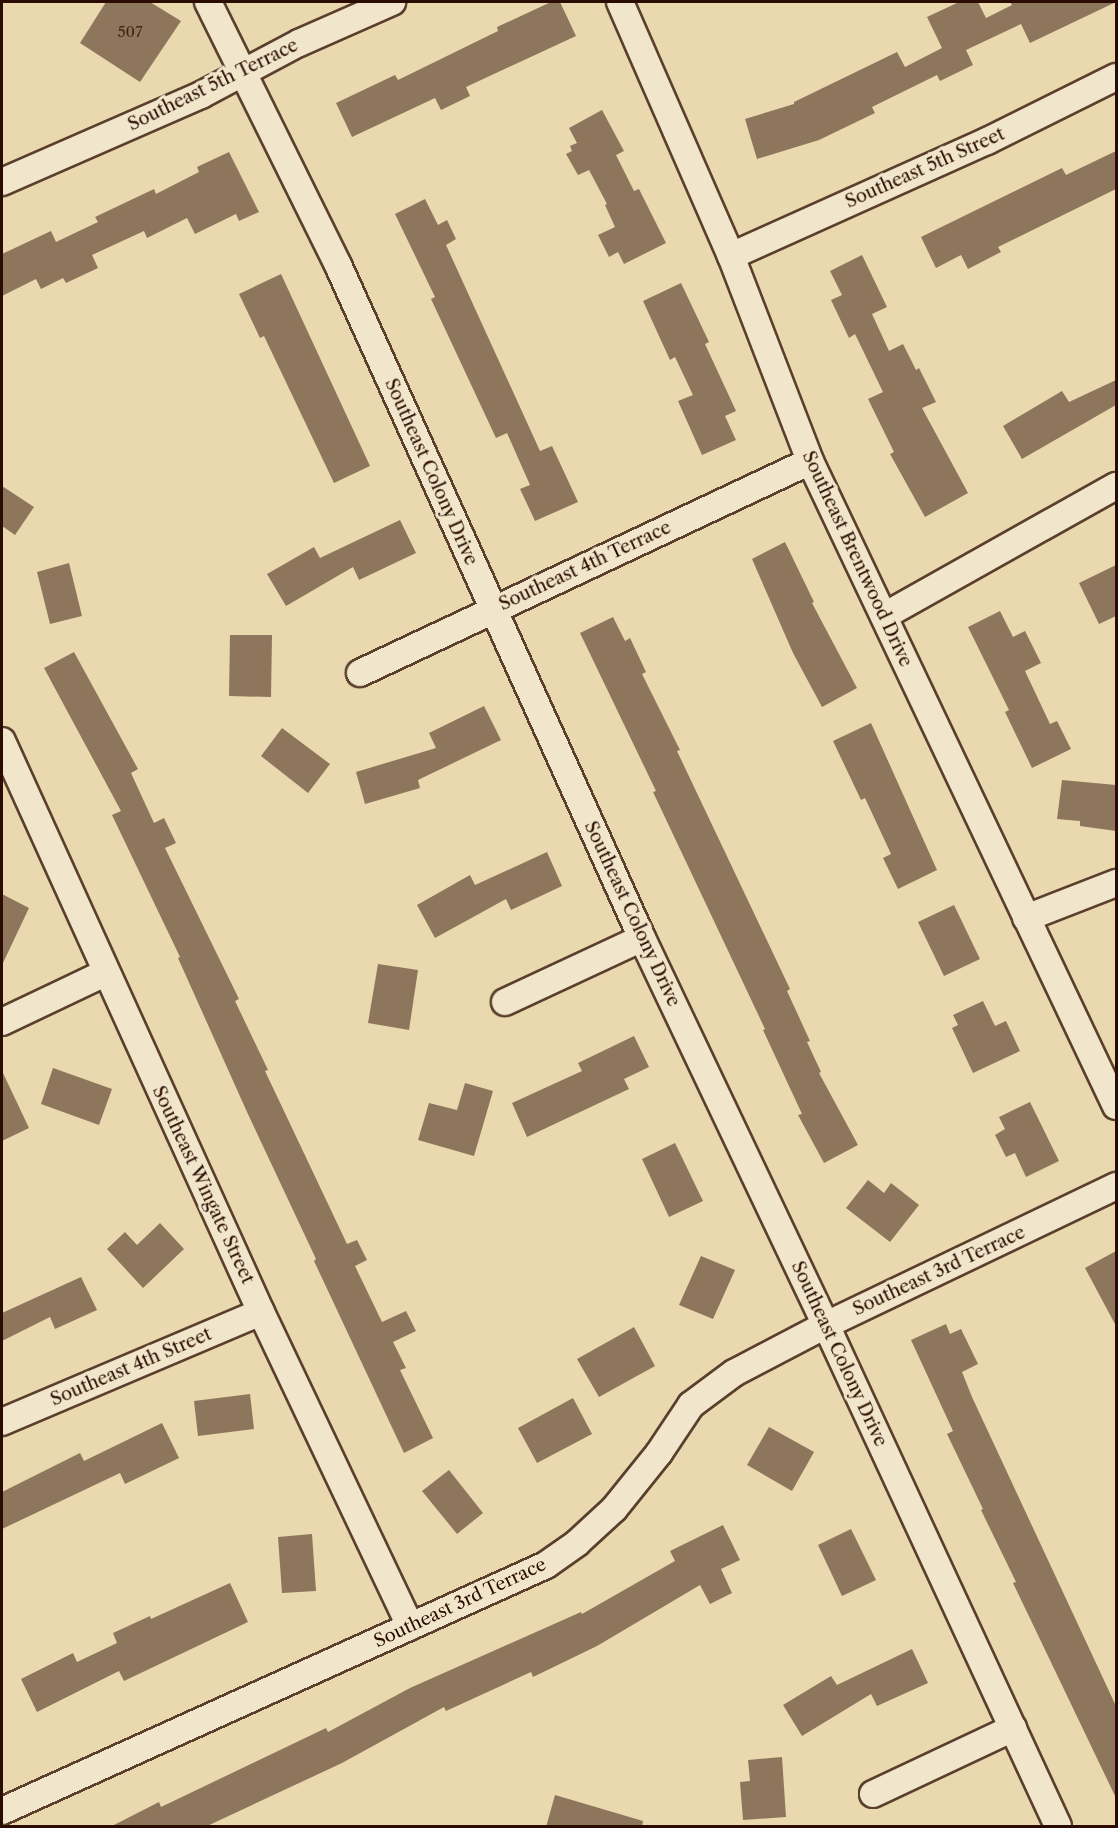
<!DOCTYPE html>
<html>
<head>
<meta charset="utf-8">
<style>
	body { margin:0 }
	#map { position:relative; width:1118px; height:1828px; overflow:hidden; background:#ead8af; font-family:"Libre Caslon Text",serif }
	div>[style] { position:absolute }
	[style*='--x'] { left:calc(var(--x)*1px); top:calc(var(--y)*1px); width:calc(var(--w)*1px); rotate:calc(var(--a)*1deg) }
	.building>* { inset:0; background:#8e765c }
	.roads { filter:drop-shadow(2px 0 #5a3f2d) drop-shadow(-2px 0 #5a3f2d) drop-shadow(0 2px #5a3f2d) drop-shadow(0 -2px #5a3f2d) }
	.street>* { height:26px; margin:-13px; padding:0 13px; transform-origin:13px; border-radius:13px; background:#f1e6cb }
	span { translate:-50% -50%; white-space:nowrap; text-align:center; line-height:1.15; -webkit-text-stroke:6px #f1e6cb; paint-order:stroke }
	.number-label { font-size:15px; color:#432618 }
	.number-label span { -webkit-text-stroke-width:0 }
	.street-label { font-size:18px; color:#2a0c02 }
	.frame { position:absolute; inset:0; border:3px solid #2a0c02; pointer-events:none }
</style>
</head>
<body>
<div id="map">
	<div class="building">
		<i style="clip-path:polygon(106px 2px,150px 2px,181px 21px,140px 82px,80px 43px)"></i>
		<i style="clip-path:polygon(551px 2px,560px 2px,576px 36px,466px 87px,470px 96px,441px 110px,435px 98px,352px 137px,336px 103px,395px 75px,398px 80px,498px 31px,497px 27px)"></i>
		<i style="clip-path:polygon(959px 2px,978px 2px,986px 18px,1012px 5px,1010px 2px,1116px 2px,1030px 43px,1021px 24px,966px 50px,973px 65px,940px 81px,937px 75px,872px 107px,875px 113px,819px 140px,757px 159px,745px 119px,794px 104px,794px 102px,897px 52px,905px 67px,942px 48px,927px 17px)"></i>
		<i style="clip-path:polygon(602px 110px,624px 151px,616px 155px,634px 191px,639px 189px,666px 243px,624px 264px,618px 252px,609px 257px,598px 235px,615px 227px,605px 205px,607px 204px,589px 170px,578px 175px,566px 154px,572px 151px,570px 146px,577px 143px,569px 128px)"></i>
		<i style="clip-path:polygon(1116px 151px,1116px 189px,998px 247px,1001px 252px,968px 269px,961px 255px,936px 268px,921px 237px,1062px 168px,1066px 175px)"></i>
		<i style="clip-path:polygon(229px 152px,259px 212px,239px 221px,236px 214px,195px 234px,187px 218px,147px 238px,144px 231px,92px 255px,98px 268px,66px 283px,63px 278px,41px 289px,36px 279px,2px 296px,2px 254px,51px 231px,56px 242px,98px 222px,95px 217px,154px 189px,156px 194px,199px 172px,197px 167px)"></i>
		<i style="clip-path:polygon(425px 199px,438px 225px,447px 220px,456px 239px,446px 245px,540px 451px,552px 446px,578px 502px,535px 521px,520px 489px,530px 485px,507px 433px,496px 438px,431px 299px,435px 297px,395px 214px)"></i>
		<i style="clip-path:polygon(862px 255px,887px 307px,872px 314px,889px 351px,903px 344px,916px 370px,919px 368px,936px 402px,922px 408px,968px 493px,925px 517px,890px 454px,894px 452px,868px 399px,883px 392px,855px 334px,849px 338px,831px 300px,842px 295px,830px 271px)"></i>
		<i style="clip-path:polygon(281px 274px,370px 466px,334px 483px,264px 336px,260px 338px,239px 294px)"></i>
		<i style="clip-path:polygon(681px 283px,709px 342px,705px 344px,736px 411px,725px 416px,736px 440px,702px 455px,678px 401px,693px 395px,675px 357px,670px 360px,643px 301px)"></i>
		<i style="clip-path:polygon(1116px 380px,1116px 405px,1022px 459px,1003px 426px,1062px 391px,1069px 402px)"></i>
		<i style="clip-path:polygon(2px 486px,34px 507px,15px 535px,2px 526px)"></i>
		<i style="clip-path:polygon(400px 520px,416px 553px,359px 580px,353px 567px,286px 606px,267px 574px,314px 547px,320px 558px)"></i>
		<i style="clip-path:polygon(785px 542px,814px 602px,812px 603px,857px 688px,822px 707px,793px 653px,752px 559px)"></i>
		<i style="clip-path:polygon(69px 563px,82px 616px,50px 624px,37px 572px)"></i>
		<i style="clip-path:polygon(1116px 565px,1116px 616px,1099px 624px,1079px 583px)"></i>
		<i style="clip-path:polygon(1000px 611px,1013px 637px,1025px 631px,1041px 663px,1025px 671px,1050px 724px,1057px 721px,1071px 749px,1032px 768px,1005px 712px,1009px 710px,968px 627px)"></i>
		<i style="clip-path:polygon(613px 617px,625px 641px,630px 638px,646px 672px,642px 674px,680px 750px,677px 751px,790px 989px,787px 991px,810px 1041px,807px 1042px,821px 1072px,819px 1073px,858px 1145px,824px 1163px,798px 1115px,802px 1114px,763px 1030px,765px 1029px,653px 792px,656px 791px,580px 633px)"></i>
		<i style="clip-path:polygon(230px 635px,272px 635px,271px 697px,229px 696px)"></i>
		<i style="clip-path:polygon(74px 652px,138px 769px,131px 773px,154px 823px,164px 818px,176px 843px,165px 848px,239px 999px,235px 1001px,268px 1070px,265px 1071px,347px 1244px,357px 1240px,367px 1260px,355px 1266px,382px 1322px,406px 1311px,416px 1331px,393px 1342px,406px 1368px,400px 1370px,433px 1438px,404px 1453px,314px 1261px,316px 1259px,247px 1112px,178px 958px,180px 957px,112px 815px,121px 811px,44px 668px)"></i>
		<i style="clip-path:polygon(484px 706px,501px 740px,418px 780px,420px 788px,365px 804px,356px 772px,436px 748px,429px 733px)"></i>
		<i style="clip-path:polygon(871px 723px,937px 870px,898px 889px,883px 858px,891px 854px,865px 798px,861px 800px,833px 741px)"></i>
		<i style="clip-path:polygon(282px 728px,330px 764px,308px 793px,261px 756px)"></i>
		<i style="clip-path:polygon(1062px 780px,1116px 785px,1116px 831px,1080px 826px,1080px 821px,1057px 819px)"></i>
		<i style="clip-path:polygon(547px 852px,562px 886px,511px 910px,506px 899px,435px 938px,417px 905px,470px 875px,475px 885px)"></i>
		<i style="clip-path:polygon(2px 894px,29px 908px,2px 965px)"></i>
		<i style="clip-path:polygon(954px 905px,980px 959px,944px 976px,918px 922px)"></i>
		<i style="clip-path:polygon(378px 964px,418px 970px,409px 1030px,368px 1023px)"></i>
		<i style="clip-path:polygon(983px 1001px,995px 1026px,1006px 1021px,1020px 1051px,973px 1073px,952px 1028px,958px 1025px,953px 1015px)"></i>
		<i style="clip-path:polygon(634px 1036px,649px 1067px,624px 1079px,629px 1089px,527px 1137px,512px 1103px,582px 1071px,578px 1063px)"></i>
		<i style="clip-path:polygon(53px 1068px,112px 1089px,99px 1125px,41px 1104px)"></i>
		<i style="clip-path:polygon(2px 1071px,29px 1128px,2px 1141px)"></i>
		<i style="clip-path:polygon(465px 1083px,493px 1091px,474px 1156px,418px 1140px,429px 1103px,457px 1110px)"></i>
		<i style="clip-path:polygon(1030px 1102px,1059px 1161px,1026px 1177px,1015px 1153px,1006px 1157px,995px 1135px,1005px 1129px,999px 1117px)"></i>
		<i style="clip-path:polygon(675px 1143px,703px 1201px,669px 1217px,642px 1159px)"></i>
		<i style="clip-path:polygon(868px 1180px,884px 1193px,891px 1183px,919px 1205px,890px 1242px,846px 1208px)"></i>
		<i style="clip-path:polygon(160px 1223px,184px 1249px,143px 1288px,107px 1249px,125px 1232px,137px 1245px)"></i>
		<i style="clip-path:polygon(1116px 1251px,1116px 1326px,1085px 1268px)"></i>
		<i style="clip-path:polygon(701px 1256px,735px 1270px,713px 1319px,679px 1305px)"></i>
		<i style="clip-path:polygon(81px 1277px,97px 1310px,55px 1329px,50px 1317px,2px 1341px,2px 1313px)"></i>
		<i style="clip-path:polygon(946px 1324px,950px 1334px,961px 1329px,978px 1364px,962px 1372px,972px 1397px,1116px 1706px,1116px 1798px,1013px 1583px,1016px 1582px,981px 1510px,983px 1509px,947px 1434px,953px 1431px,911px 1340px)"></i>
		<i style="clip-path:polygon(634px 1327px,655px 1366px,599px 1397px,577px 1359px)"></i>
		<i style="clip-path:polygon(250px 1394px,254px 1429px,198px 1436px,194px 1401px)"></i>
		<i style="clip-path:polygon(573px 1398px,592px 1434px,537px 1463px,518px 1428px)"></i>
		<i style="clip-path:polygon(162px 1423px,179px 1458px,125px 1484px,120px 1473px,2px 1529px,2px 1492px,80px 1453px,84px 1461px)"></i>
		<i style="clip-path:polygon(769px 1427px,814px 1452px,792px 1491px,747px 1465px)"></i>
		<i style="clip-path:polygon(449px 1470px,483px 1513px,457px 1534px,422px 1491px)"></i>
		<i style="clip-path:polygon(723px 1525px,740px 1560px,721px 1569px,732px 1593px,710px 1604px,700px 1585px,597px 1646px,533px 1677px,531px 1672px,446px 1711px,444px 1707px,342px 1763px,205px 1827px,110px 1827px,159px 1802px,161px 1807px,326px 1728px,328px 1732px,410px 1688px,581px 1612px,582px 1614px,675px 1561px,670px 1551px)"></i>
		<i style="clip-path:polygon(851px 1529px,876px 1580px,842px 1596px,818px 1545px)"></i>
		<i style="clip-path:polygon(312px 1534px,316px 1591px,282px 1593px,278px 1537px)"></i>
		<i style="clip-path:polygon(230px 1583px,248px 1622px,124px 1681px,119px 1671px,37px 1712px,21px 1679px,73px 1653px,77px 1662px,117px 1643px,113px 1633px,150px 1616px,151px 1619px)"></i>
		<i style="clip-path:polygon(912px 1649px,928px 1683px,877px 1706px,871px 1694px,802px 1736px,783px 1705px,831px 1676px,837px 1685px)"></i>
		<i style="clip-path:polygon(782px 1757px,786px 1817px,743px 1820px,740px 1782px,750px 1781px,748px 1760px)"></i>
		<i style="clip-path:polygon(555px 1795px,643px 1821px,642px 1827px,546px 1827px)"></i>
	</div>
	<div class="roads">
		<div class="street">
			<i style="--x:208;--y:2;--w:293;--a:63.7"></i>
			<i style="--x:338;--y:265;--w:738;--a:65.69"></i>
			<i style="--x:642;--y:938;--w:429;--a:64.6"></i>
			<i style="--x:826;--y:1325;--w:552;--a:65.15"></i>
			<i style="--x:620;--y:2;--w:277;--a:66.4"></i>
			<i style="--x:731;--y:256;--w:220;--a:68.9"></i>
			<i style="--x:810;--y:461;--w:714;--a:64.62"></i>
			<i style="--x:2;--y:182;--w:217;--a:-23.6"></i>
			<i style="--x:201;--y:95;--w:111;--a:-28"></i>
			<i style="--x:299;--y:43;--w:102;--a:-23.8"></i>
			<i style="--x:731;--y:256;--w:281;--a:-24.2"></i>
			<i style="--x:987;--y:141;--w:144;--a:-26.4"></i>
			<i style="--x:884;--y:616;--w:266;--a:-29.3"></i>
			<i style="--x:360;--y:673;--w:497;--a:-25.2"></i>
			<i style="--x:2;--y:741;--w:627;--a:65.6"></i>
			<i style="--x:261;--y:1312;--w:348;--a:64.6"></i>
			<i style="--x:1026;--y:918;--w:97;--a:-21.3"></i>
			<i style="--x:505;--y:1002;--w:151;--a:-25"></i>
			<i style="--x:2;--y:1022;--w:114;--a:-25.4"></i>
			<i style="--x:2;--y:1422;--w:281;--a:-23"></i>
			<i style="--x:873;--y:1794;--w:155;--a:-25.2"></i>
			<i style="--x:2;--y:1811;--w:597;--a:-24.33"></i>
			<i style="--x:546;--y:1565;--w:38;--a:-35"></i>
			<i style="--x:577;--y:1543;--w:50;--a:-42.6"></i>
			<i style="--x:614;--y:1509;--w:72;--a:-51.2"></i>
			<i style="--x:659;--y:1453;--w:58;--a:-56.3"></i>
			<i style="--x:691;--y:1405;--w:54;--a:-36.7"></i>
			<i style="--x:734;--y:1373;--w:104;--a:-27.6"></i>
			<i style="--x:826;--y:1325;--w:322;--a:-25.6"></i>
		</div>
	</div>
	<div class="number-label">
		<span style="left:130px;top:32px">507</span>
	</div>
	<div class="street-label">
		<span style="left:213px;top:85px;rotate:-26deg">Southeast 5th Terrace</span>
		<span style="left:925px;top:168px;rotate:-24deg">Southeast 5th Street</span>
		<span style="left:431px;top:472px;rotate:66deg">Southeast Colony Drive</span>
		<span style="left:857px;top:559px;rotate:65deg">Southeast Brentwood Drive</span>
		<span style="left:585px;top:566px;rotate:-25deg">Southeast 4th Terrace</span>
		<span style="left:632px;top:914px;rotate:65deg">Southeast Colony Drive</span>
		<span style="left:203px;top:1185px;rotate:65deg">Southeast Wingate Street</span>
		<span style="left:939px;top:1271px;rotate:-25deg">Southeast 3rd Terrace</span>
		<span style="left:839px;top:1354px;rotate:65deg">Southeast Colony Drive</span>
		<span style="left:131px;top:1367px;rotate:-23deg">Southeast 4th Street</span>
		<span style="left:460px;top:1603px;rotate:-25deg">Southeast 3rd Terrace</span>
	</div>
	<div class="frame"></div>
</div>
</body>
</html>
